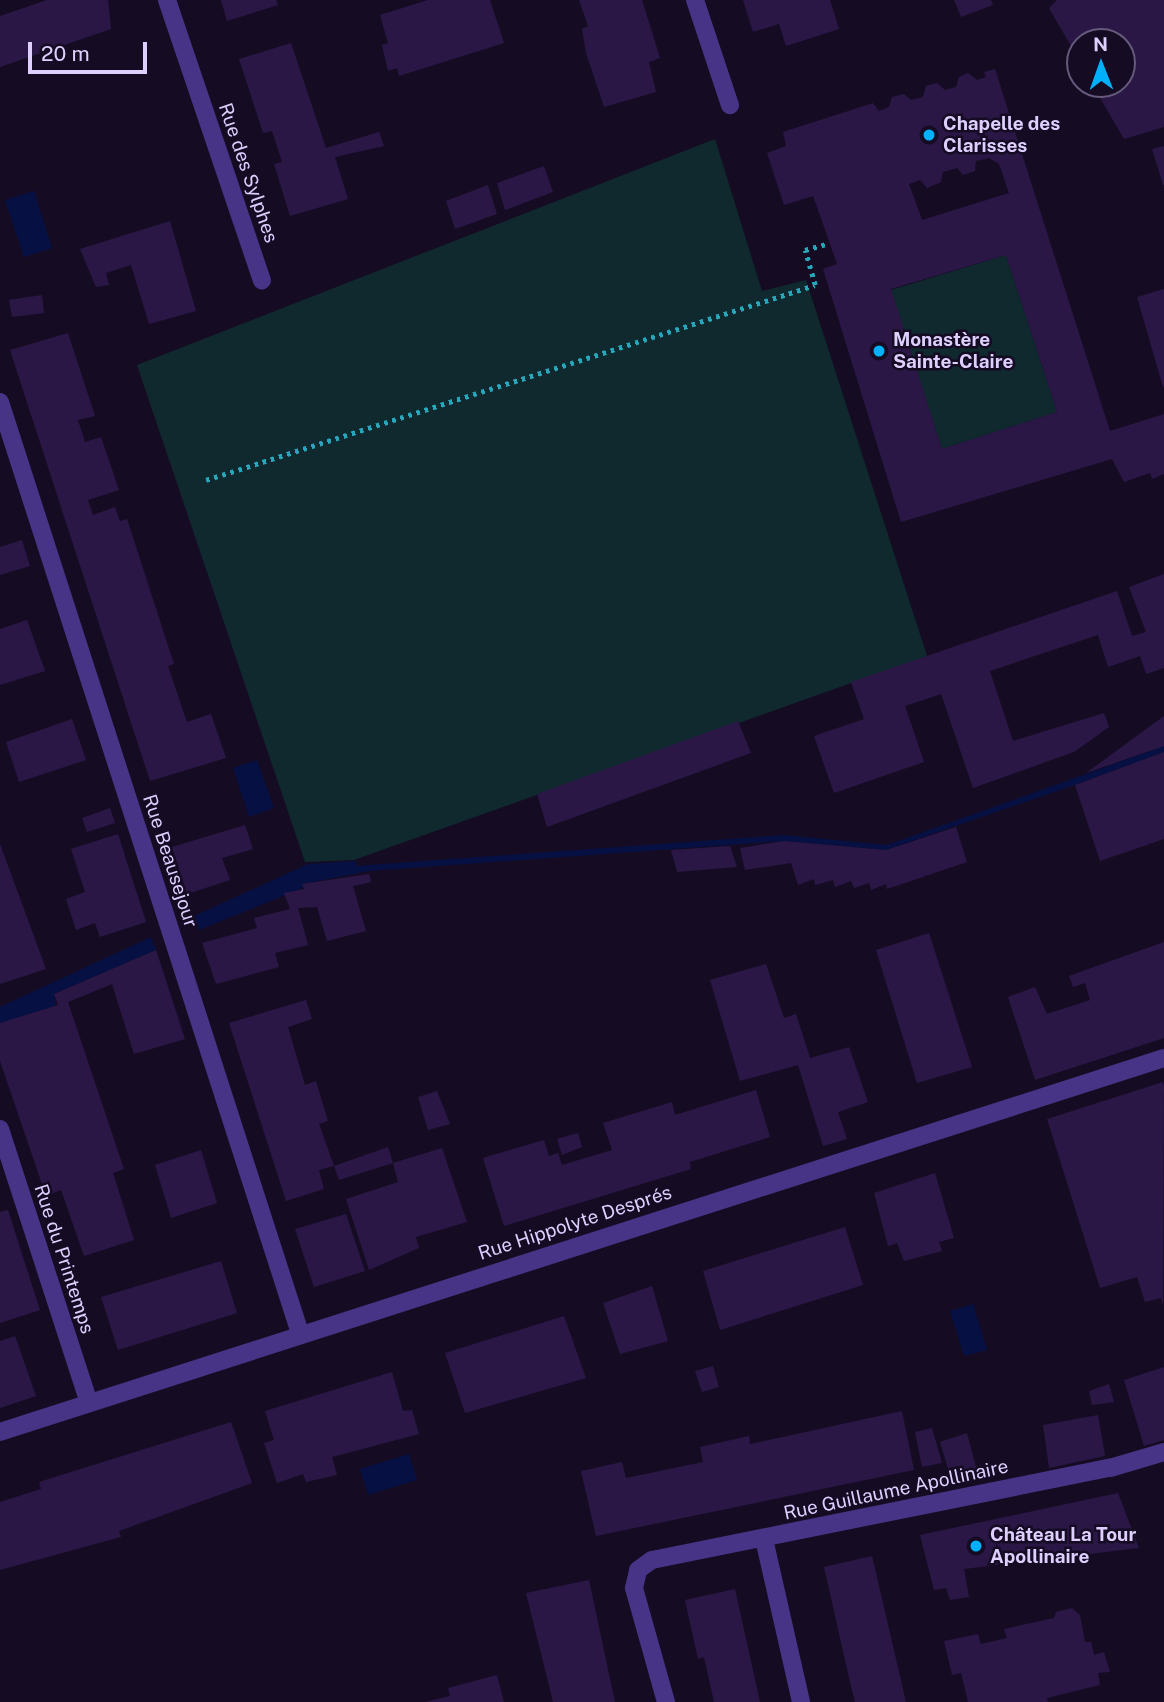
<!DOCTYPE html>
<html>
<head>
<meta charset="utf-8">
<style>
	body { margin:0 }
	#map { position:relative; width:1164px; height:1702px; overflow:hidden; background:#150c24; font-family:"Public Sans",sans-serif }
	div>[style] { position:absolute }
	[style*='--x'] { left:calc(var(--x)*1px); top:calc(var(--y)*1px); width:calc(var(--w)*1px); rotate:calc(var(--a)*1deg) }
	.green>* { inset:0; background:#0f292e }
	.water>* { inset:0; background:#061043 }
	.building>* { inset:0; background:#2a1746 }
	.path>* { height:4.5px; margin-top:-2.25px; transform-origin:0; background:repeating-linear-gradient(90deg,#27a7bc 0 3.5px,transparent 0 8.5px) }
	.minor>* { height:18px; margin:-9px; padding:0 9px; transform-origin:9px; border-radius:9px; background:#483486 }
	.dots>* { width:19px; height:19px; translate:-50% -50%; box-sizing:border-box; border:4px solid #150c24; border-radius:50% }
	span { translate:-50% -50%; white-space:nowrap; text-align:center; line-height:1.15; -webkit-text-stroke:5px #150c24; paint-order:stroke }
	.poi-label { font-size:19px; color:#decfff; font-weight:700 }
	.left { translate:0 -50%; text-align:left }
	.street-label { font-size:19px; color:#decfff }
	.north { position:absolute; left:1066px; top:28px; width:70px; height:70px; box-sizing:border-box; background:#150c24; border:2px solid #655a7c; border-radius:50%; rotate:359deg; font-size:19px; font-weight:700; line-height:28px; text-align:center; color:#decfff }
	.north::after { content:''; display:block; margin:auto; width:24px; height:32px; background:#00b0fa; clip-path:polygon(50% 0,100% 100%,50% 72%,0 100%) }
	.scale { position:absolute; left:28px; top:42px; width:119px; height:32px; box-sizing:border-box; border:4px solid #decfff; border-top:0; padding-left:9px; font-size:21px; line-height:24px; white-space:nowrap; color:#decfff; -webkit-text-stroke:5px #150c24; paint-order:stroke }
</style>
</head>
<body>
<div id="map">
	<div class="green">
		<i style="clip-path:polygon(715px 139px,762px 291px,806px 280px,927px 656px,354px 860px,305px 862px,137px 365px)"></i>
		<i style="clip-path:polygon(1006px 255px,1057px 412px,942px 449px,891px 290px)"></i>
	</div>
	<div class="water">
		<i style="clip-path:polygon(34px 191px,52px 248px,24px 257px,5px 200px)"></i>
		<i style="clip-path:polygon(1164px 746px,1164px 752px,1075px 785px,886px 850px,784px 841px,369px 871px,303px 884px,303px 888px,199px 930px,194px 916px,308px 864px,356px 861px,356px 866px,783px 835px,887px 845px)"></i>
		<i style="clip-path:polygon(257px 760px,274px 808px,249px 817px,233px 768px)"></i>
		<i style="clip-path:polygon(151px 937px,156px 950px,54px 994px,56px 1006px,0 1023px,0 1007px)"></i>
		<i style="clip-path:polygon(973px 1304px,987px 1350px,964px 1356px,950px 1311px)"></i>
		<i style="clip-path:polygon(409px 1454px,417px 1480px,368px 1495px,360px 1469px)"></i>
	</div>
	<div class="building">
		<i style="clip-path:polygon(47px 0,108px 0,111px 29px,0 67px,0 16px)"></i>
		<i style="clip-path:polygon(221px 0,276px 0,278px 5px,227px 21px)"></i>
		<i style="clip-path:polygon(428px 0,490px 0,504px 43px,399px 76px,397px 68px,388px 71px,382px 45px,388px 43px,380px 15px)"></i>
		<i style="clip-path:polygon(579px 0,642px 0,660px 58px,649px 62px,656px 92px,604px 107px,586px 53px,582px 29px,588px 26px)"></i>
		<i style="clip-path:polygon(743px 0,830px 0,839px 29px,786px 46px,779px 24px,753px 32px)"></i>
		<i style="clip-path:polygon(954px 0,991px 0,993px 5px,961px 17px)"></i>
		<i style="clip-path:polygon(1057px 0,1164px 0,1164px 127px,1124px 139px,1092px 84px,1122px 84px,1122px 42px,1080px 42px,1080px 62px,1049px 8px)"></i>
		<i style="clip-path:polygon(291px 43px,326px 148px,379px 132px,384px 146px,335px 157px,348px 199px,290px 216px,274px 164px,282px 162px,272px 131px,263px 133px,239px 59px)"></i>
		<i style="clip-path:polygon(evenodd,995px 69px,1110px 431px,1164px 414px,1164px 474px,1152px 479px,1150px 473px,1124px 482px,1112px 459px,901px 522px,823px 269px,837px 264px,816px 204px,813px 196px,784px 205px,767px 153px,786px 146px,783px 132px,873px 103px,879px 111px,889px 107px,892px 97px,904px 94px,911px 100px,923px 97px,926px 86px,937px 83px,945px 90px,956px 87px,959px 77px,968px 73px,977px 80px,986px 77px,984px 72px,995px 69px,989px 158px,999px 164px,1009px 193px,922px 220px,909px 184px,920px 180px,927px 188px,941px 182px,943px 172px,957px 168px,963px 175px,975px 171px,976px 161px,989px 158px,995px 69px,1006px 255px,1057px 412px,942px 449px,891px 289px,1006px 255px)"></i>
		<i style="clip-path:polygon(1164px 146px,1164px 185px,1163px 185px,1152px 149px)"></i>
		<i style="clip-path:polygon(544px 166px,553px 192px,505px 210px,497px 183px)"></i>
		<i style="clip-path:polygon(488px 185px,497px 214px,455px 229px,446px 201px)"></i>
		<i style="clip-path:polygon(170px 221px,196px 311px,149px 324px,131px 265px,106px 273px,109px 285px,96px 287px,80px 249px)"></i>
		<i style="clip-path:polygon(1164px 289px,1164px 387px,1163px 387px,1137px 297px)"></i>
		<i style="clip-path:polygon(42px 295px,44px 313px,12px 317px,9px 300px)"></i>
		<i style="clip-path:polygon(68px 333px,95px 416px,78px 420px,85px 442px,101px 437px,119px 490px,88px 500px,93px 515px,115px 507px,120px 521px,127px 519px,174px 664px,168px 666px,187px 722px,211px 714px,226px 758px,150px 781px,10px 350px)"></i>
		<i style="clip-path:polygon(22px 540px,30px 566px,0 575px,0 547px)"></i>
		<i style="clip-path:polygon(1164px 574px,1164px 668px,1146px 674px,1140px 656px,1108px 667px,1098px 635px,990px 671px,1013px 741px,1104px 713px,1109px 727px,1074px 752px,973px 788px,941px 694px,905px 706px,924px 762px,834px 793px,814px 736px,864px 719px,851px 682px,1117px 591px,1132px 636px,1146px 632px,1129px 587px)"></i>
		<i style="clip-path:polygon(27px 620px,45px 671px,0 685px,0 629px)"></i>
		<i style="clip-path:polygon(1164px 716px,1164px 746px,1086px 773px)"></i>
		<i style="clip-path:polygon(72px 719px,86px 760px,19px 782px,6px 742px)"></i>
		<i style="clip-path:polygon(738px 721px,751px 753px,547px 827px,537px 794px)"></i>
		<i style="clip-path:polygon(1164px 752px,1164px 839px,1100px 861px,1075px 785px)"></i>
		<i style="clip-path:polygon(110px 808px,115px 823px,87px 832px,82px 818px)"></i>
		<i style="clip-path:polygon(245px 825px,253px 849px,222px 858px,230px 880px,187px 894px,172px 847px)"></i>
		<i style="clip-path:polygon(956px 827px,967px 862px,887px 889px,886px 884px,871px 890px,869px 883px,854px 888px,851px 881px,835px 887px,833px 880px,815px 885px,814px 879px,798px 885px,791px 863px,745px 870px,740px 848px,784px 841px,886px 850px)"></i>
		<i style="clip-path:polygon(118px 834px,146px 922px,100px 937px,95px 923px,76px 930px,66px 899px,85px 892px,71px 849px)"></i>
		<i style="clip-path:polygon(0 844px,46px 969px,0 984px)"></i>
		<i style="clip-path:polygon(730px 846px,737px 867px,677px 872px,671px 850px)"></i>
		<i style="clip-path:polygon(369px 874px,371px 882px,353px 886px,366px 931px,327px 941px,317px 907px,298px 908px,308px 945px,275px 953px,279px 967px,216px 984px,202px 943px,257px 928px,254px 918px,290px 909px,284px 893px,304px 889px,302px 884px)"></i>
		<i style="clip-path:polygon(929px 933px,972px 1067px,917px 1083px,876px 950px)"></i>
		<i style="clip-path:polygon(1164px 942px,1164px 1038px,1035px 1080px,1008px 997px,1035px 987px,1047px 1014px,1090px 1000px,1085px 983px,1073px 987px,1069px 976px)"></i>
		<i style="clip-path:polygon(156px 950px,185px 1039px,134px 1054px,112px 984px,68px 1002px,124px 1169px,113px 1173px,134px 1240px,84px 1256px,61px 1190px,46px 1196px,0 1061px,0 1023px,58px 1005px,54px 994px)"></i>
		<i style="clip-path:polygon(766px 964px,784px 1018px,796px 1014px,810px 1058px,849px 1047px,868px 1102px,838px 1112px,847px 1139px,823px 1146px,798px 1065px,740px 1081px,710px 980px)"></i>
		<i style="clip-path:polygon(306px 1000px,312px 1019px,288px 1027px,305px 1085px,316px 1081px,328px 1121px,319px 1124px,334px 1166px,319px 1170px,324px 1189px,286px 1201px,229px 1023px)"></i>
		<i style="clip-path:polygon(1163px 1082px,1164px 1086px,1163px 1306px,1161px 1298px,1145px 1302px,1137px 1277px,1100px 1288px,1047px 1119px)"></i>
		<i style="clip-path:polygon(756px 1090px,770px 1137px,690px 1162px,691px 1169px,504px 1226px,483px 1158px,544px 1140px,549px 1156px,558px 1153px,562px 1165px,612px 1150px,603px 1123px,672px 1102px,675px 1115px)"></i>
		<i style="clip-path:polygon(437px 1091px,450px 1124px,428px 1130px,418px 1097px)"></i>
		<i style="clip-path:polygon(578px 1133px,582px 1147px,562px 1155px,557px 1139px)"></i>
		<i style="clip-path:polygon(388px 1147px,393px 1163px,339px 1180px,334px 1166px)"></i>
		<i style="clip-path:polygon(442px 1148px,467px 1222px,416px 1237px,419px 1248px,369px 1270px,346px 1199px,398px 1182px,393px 1163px)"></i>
		<i style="clip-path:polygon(201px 1150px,217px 1203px,171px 1218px,155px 1165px)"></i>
		<i style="clip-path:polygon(935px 1173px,954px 1238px,939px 1242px,942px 1251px,904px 1261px,897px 1243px,888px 1246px,874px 1193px)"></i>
		<i style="clip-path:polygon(8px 1210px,40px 1310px,0 1323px,0 1212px)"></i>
		<i style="clip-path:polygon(346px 1214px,365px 1271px,314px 1287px,295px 1229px)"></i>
		<i style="clip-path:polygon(845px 1227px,863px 1285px,720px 1330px,703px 1271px)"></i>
		<i style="clip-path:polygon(221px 1261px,237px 1313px,118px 1350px,101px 1297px)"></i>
		<i style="clip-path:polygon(652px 1286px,668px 1341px,620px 1354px,603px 1303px)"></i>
		<i style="clip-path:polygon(564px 1316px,586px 1378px,465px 1413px,445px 1353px)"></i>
		<i style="clip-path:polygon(15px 1336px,36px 1396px,0 1408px,0 1341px)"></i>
		<i style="clip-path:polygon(713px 1366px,719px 1387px,702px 1392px,695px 1371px)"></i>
		<i style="clip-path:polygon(1164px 1367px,1164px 1440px,1144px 1446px,1124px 1380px)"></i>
		<i style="clip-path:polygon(392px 1372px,403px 1411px,412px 1410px,419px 1434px,332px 1457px,337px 1475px,306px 1482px,303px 1474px,277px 1483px,264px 1443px,274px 1440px,265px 1411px)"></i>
		<i style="clip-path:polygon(1109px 1384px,1114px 1402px,1092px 1405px,1089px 1391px)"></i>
		<i style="clip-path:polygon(902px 1411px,914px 1470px,596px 1536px,581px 1471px,622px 1462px,626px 1478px,703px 1462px,700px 1447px,749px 1436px,750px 1444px)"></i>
		<i style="clip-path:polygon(1098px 1415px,1105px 1456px,1049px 1468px,1043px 1425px)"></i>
		<i style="clip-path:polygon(231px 1422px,252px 1483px,119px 1531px,121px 1537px,0 1570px,0 1502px,41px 1489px,39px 1482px)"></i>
		<i style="clip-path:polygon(932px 1428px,942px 1463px,922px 1467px,915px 1432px)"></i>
		<i style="clip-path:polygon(967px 1433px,978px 1475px,952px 1482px,940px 1442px)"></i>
		<i style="clip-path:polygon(1118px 1493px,1139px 1548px,964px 1569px,969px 1597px,950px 1600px,946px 1588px,934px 1590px,920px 1535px)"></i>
		<i style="clip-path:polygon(872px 1556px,886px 1616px,906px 1702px,855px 1702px,850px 1682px,824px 1567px)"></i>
		<i style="clip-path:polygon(589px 1580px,615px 1702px,553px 1702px,526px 1593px)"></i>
		<i style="clip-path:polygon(735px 1589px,741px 1616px,760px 1702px,714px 1702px,704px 1657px,698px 1659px,685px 1600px)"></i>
		<i style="clip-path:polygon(1072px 1608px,1080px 1615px,1085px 1642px,1091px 1642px,1094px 1655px,1104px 1652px,1110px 1672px,1098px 1673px,1100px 1685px,1047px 1698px,1048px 1702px,968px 1702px,961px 1673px,952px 1675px,944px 1641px,978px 1634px,981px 1644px,1007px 1638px,1004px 1629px,1054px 1618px,1056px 1612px)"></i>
		<i style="clip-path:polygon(497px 1675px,504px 1702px,425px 1702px,450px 1696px,448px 1688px)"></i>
	</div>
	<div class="path">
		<i style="--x:206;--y:480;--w:639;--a:-17.75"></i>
		<i style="--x:815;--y:285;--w:36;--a:-106"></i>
		<i style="--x:805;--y:250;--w:25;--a:-16"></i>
	</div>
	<div class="minor">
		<i style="--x:167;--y:0;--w:296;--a:71.3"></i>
		<i style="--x:695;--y:0;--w:111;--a:71.6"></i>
		<i style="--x:0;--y:402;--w:978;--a:72.14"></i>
		<i style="--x:0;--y:1129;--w:288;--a:72"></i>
		<i style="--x:0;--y:1432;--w:1223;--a:-17.81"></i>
		<i style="--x:764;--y:1539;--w:167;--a:77.2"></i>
		<i style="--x:666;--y:1702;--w:118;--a:-105.7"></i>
		<i style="--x:634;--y:1588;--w:18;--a:-77"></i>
		<i style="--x:638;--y:1570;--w:17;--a:-36"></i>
		<i style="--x:652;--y:1560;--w:467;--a:-11.4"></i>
		<i style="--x:1110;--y:1468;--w:56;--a:-16.5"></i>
	</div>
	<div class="dots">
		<i style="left:929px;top:135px;background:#00b0fa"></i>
		<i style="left:879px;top:351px;background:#00b0fa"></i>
		<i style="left:976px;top:1546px;background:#00b0fa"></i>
	</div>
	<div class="poi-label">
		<span class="left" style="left:943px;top:135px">Chapelle des<br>Clarisses</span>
		<span class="left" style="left:893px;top:351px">Monastère<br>Sainte-Claire</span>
		<span class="left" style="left:990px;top:1546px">Château La Tour<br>Apollinaire</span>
	</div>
	<div class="street-label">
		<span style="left:248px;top:173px;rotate:71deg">Rue des Sylphes</span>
		<span style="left:170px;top:861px;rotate:72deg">Rue Beausejour</span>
		<span style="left:575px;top:1223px;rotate:-18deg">Rue Hippolyte Després</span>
		<span style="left:64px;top:1259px;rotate:72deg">Rue du Printemps</span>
		<span style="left:896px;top:1490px;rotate:-12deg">Rue Guillaume Apollinaire</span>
	</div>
	<div class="north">N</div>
	<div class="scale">20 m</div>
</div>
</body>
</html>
